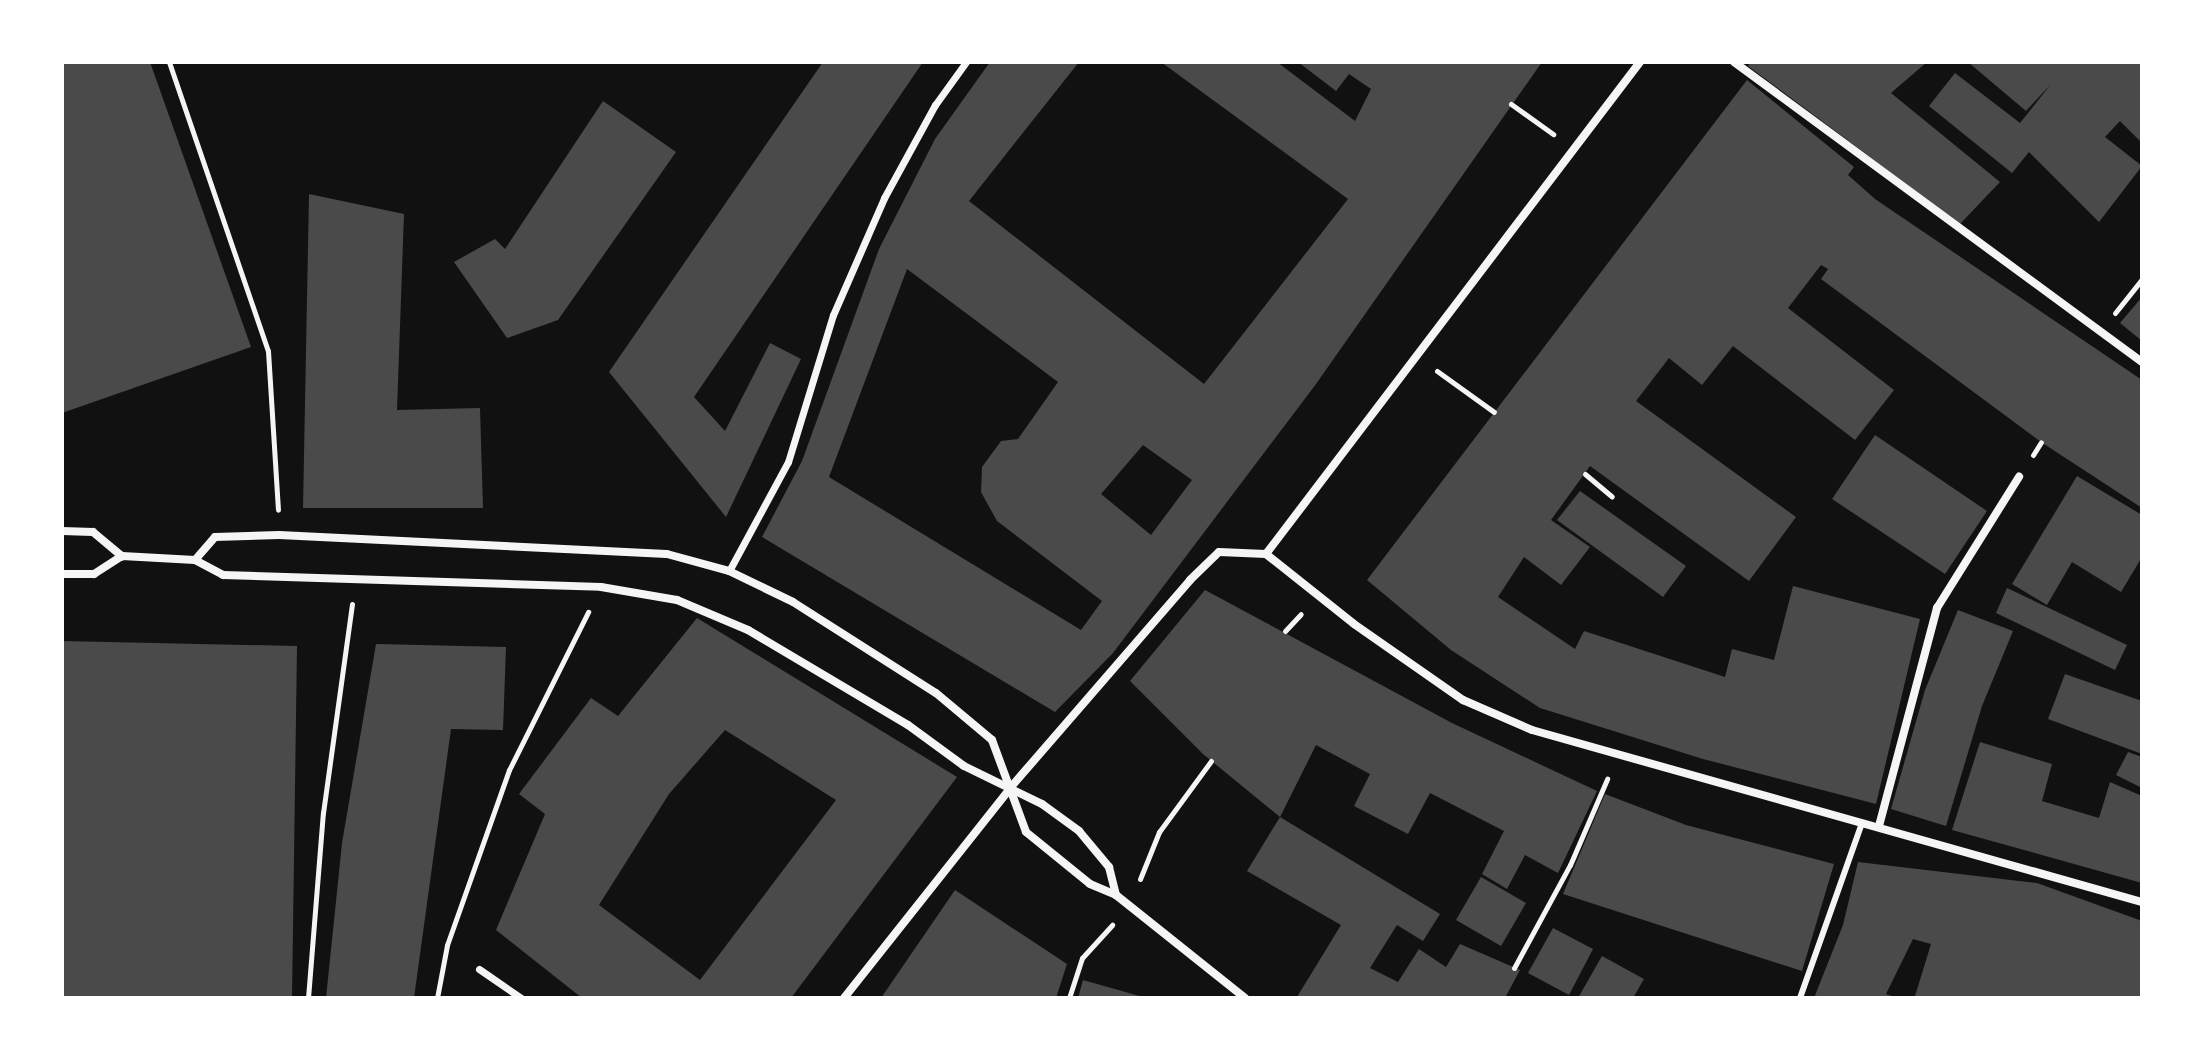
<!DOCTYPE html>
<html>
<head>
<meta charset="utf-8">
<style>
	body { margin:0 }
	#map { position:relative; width:2204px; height:1060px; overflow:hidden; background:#111; font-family:Georgia,serif }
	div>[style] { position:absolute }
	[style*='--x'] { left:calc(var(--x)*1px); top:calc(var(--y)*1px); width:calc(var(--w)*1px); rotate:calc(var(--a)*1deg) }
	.building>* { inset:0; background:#4a4a4a }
	.path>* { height:5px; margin:-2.5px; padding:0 2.5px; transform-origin:2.5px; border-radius:2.5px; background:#f5f5f5 }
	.service>* { height:6px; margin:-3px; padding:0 3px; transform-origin:3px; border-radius:3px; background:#f5f5f5 }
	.pedestrian>* { height:7px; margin:-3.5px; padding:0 3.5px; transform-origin:3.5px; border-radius:3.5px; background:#f5f5f5 }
	.minor>* { height:8px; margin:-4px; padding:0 4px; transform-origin:4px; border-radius:4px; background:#f5f5f5 }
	span { translate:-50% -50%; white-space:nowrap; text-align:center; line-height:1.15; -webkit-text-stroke:8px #fff; paint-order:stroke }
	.frame { position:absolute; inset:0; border:64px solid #fff; pointer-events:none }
</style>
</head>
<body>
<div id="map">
	<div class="building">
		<i style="clip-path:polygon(62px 62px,150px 62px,251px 347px,62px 413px)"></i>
		<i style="clip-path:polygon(823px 62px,923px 62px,694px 397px,725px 431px,770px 343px,801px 359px,726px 517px,609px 372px)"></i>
		<i style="clip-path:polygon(evenodd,990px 62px,1079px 62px,969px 201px,1204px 384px,1348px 199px,1161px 62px,1277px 62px,1355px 121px,1371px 89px,1349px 74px,1336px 91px,1298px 62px,1542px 62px,1316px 384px,1113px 653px,1055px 712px,762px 537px,802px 461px,879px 249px,935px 139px,990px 62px,907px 269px,1058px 382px,1018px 439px,1001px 441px,982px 467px,981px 492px,997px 521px,1102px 601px,1081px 630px,829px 477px,907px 269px,990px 62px,1143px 445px,1192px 480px,1151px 535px,1101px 494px,1143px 445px)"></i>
		<i style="clip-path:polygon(1751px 62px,1927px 62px,1891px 93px,2000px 182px,1960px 224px,1748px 66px)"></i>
		<i style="clip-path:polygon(1968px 62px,2142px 62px,2142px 143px,2120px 121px,2105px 137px,2142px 166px,2099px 222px,2029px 152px,2012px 173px,1929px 106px,1955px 73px,2020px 123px,2051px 84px,2026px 111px)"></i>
		<i style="clip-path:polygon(1747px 80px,1854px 167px,1848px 175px,1875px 199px,2142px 380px,2142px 508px,2041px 442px,1821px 279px,1828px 269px,1821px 265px,1788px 308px,1894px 390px,1855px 440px,1733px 346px,1702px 385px,1669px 358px,1636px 401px,1796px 517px,1749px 581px,1590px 466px,1551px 520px,1590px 547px,1561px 585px,1524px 557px,1498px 597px,1575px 649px,1584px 631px,1725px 677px,1732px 649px,1774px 660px,1793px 586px,1920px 619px,1876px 804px,1703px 759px,1540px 708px,1451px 650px,1367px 580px)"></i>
		<i style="clip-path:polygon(603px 101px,676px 152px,558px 320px,507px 338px,454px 262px,495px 239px,505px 249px)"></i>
		<i style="clip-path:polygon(309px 194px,404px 214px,397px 410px,480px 408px,483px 508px,303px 508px)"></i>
		<i style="clip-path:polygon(2142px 297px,2142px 341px,2120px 323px)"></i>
		<i style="clip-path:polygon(1875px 435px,1987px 511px,1945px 574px,1832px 499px)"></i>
		<i style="clip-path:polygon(2077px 476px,2142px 515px,2142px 557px,2121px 592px,2072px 562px,2047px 605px,2012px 584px)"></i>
		<i style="clip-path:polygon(1580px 491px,1686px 566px,1663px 597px,1557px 520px)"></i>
		<i style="clip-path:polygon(2007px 588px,2127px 645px,2115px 670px,1996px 613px)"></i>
		<i style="clip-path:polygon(1205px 590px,1452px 723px,1597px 791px,1558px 873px,1525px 855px,1507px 889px,1482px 874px,1504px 831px,1430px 793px,1408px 834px,1354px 806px,1370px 774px,1316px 745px,1280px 817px,1203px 754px,1130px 681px)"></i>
		<i style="clip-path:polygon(1958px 610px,2013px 631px,1982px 706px,1946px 826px,1891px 809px,1925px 690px)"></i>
		<i style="clip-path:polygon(evenodd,697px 618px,957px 777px,791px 998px,582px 998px,496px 930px,545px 814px,519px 794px,591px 698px,618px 716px,697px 618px,725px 730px,836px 800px,700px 980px,599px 905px,669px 794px,725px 730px)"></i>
		<i style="clip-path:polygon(62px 641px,297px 646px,292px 998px,62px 998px)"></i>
		<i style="clip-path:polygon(376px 644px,506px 647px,503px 730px,451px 729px,414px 998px,326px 998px,342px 843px)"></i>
		<i style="clip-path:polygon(2065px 674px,2142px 701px,2142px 754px,2048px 719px)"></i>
		<i style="clip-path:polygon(1980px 742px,2052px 764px,2042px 801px,2099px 818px,2110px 782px,2142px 796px,2142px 883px,1952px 830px)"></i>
		<i style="clip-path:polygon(2128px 752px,2142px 757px,2142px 788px,2116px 775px)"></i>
		<i style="clip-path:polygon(1605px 794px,1686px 825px,1834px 864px,1802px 971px,1563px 894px)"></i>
		<i style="clip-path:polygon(1280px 817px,1440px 914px,1423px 941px,1397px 925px,1370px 968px,1398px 982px,1419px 949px,1446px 967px,1460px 944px,1520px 970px,1505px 998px,1297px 997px,1341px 925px,1247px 871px)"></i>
		<i style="clip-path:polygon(1858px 862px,2037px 883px,2142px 921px,2142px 992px,2139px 998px,1915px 996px,1931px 944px,1913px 939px,1886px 994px,1897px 998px,1814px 998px,1843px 925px)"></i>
		<i style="clip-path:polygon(1481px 877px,1526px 903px,1501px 946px,1456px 920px)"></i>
		<i style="clip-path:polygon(955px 890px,1067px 964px,1056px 998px,881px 998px)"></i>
		<i style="clip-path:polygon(1553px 928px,1593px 949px,1569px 995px,1528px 973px)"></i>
		<i style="clip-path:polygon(1602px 956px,1644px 979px,1633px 998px,1578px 998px)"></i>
		<i style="clip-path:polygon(1083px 980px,1143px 997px,1143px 998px,1078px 998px)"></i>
	</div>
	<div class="path">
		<i style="--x:169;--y:62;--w:305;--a:71.1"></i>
		<i style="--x:268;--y:351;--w:159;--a:86.4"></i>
		<i style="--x:1511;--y:104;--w:52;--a:35.5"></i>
		<i style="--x:2115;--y:313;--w:43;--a:-51.5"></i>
		<i style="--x:1437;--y:371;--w:70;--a:35.7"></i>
		<i style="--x:2033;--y:455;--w:15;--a:-58"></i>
		<i style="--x:1585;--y:474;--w:35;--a:40"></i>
		<i style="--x:1285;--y:631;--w:23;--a:-47"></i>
		<i style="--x:1140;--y:879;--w:51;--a:-68"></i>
		<i style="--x:1159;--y:832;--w:88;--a:-53.8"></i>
		<i style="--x:1514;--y:968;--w:117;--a:-61.5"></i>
		<i style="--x:1570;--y:865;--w:94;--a:-66.7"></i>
		<i style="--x:308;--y:998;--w:186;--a:-85.4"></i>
		<i style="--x:323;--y:813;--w:211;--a:-82.1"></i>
		<i style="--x:437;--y:998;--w:54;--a:-79.3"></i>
		<i style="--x:447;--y:945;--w:186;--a:-70.5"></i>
		<i style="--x:509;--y:770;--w:177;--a:-63.4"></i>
		<i style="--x:1069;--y:998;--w:42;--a:-72"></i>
		<i style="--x:1082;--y:958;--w:45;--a:-47.7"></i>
	</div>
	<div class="service">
		<i style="--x:1800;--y:998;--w:186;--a:-70.5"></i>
	</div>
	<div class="pedestrian">
		<i style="--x:729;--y:571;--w:124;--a:-61.6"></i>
		<i style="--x:788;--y:462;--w:154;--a:-73"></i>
		<i style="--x:833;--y:315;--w:128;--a:-66.4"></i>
		<i style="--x:884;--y:198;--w:106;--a:-61.3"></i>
		<i style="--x:935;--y:105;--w:53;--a:-54.2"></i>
		<i style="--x:479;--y:969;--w:51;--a:34.6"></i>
	</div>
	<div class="minor">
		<i style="--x:1734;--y:62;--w:506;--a:36.33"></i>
		<i style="--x:62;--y:531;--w:31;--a:2"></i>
		<i style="--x:93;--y:532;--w:38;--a:40"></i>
		<i style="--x:1266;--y:554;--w:112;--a:38.5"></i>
		<i style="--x:1354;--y:624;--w:133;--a:34.9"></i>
		<i style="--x:1463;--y:700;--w:75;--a:23.5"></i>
		<i style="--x:1532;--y:730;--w:634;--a:15.75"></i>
		<i style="--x:1266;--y:554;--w:618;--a:-52.76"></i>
		<i style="--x:195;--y:560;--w:30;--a:-49"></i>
		<i style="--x:215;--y:537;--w:64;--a:-1.8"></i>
		<i style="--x:279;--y:535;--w:388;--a:2.8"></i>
		<i style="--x:667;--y:554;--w:64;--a:15.3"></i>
		<i style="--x:729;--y:571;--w:71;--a:25.8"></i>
		<i style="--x:793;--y:602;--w:169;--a:32.5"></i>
		<i style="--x:936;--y:693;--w:73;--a:40"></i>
		<i style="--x:992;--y:740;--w:98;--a:69.7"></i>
		<i style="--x:1026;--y:832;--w:82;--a:39.1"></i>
		<i style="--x:1090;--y:884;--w:28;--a:23"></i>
		<i style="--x:1116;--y:895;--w:165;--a:38.6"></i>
		<i style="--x:62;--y:574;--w:32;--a:0"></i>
		<i style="--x:94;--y:574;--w:33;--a:-33"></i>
		<i style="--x:122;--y:556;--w:73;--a:3.1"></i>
		<i style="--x:195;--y:560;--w:32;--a:28"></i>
		<i style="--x:223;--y:575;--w:378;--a:1.8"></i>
		<i style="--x:601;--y:587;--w:77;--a:9.7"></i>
		<i style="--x:677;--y:600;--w:77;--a:22.9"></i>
		<i style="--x:748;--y:630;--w:186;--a:30.7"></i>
		<i style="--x:908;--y:725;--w:69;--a:36.2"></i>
		<i style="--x:964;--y:766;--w:87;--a:26"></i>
		<i style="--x:1042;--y:804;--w:46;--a:36.1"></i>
		<i style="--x:1079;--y:831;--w:47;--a:50.2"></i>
		<i style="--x:1109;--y:867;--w:29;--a:76"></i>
		<i style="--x:1879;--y:826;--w:226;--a:-75.1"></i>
		<i style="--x:1937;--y:608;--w:155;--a:-58"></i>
		<i style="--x:844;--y:998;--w:269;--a:-51.6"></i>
		<i style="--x:1011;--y:787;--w:274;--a:-49.1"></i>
		<i style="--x:1190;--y:580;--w:40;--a:-44"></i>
		<i style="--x:1219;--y:552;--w:47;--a:2.4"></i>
	</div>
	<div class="frame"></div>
</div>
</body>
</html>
